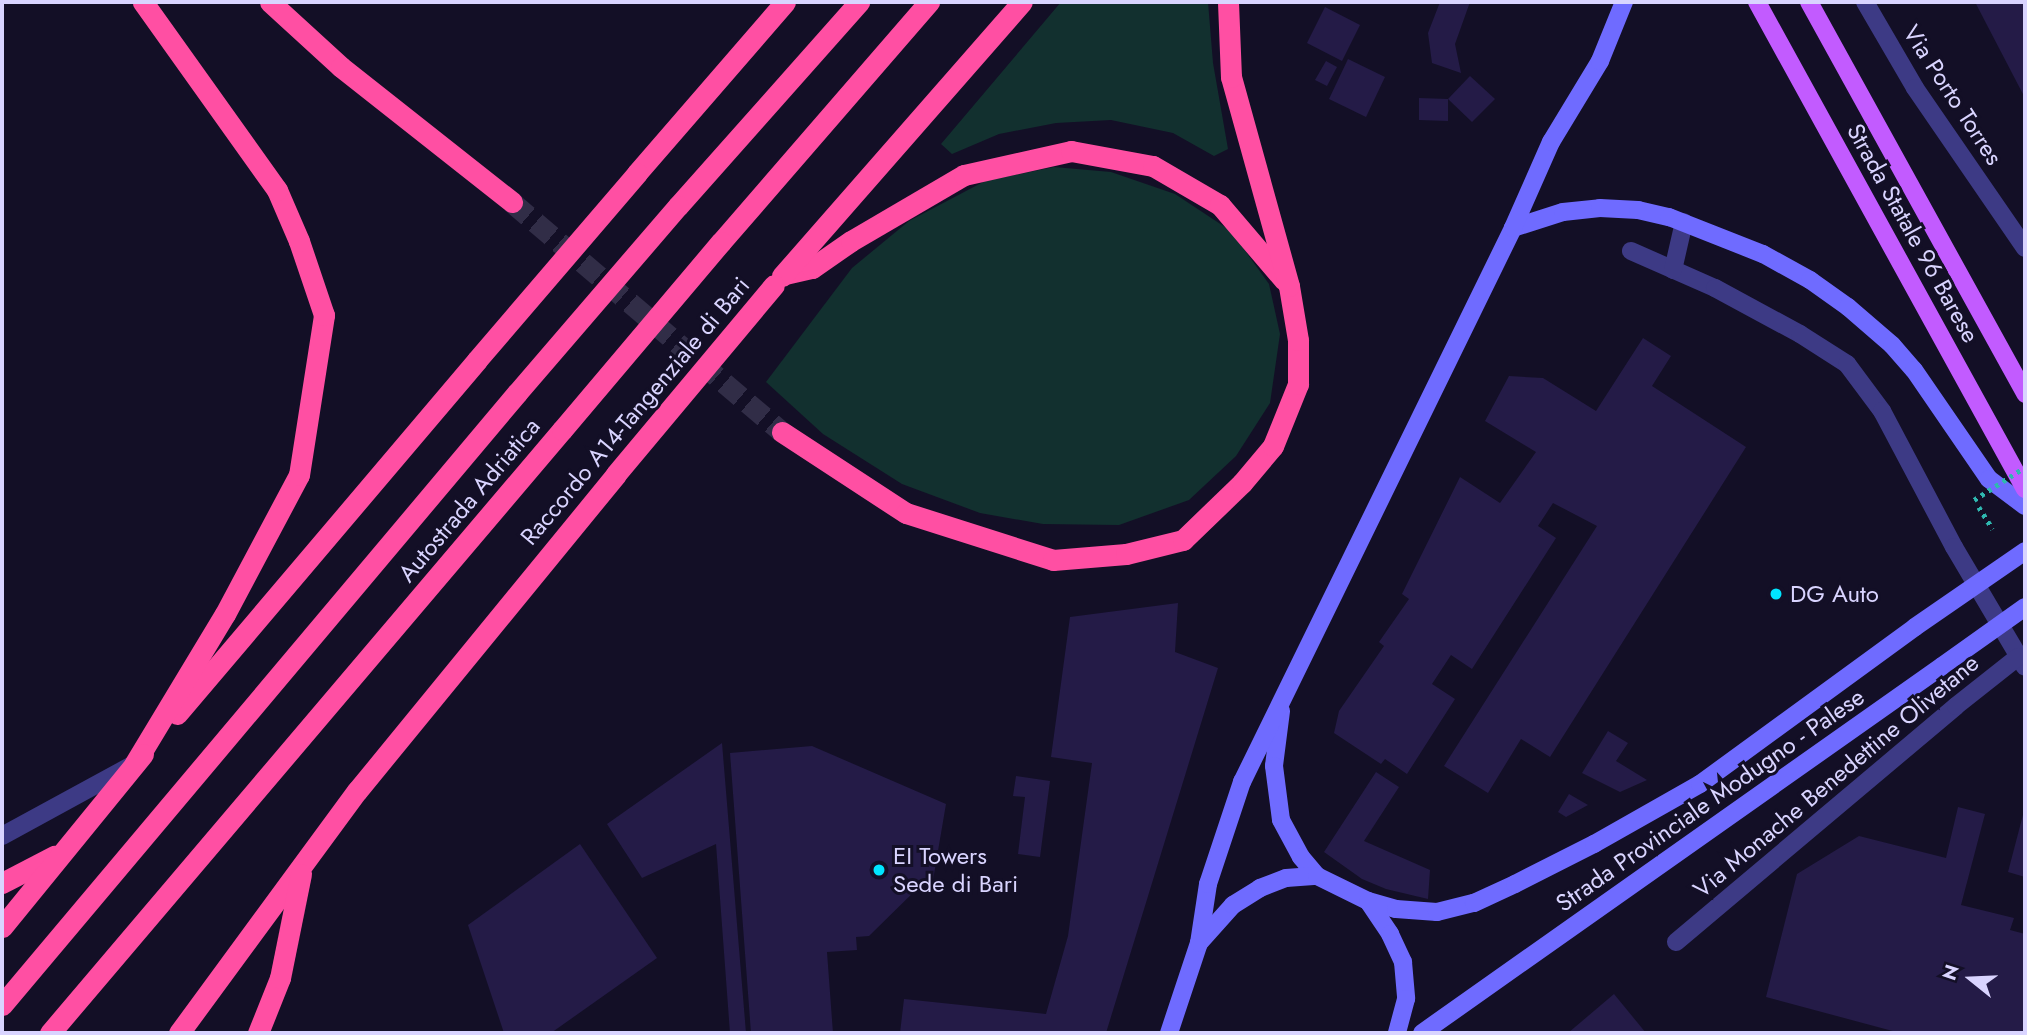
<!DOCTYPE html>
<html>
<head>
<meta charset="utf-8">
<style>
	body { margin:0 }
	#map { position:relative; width:2027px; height:1035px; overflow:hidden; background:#130f26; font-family:Jost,sans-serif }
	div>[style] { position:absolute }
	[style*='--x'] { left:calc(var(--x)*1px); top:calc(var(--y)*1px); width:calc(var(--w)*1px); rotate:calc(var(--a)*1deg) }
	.green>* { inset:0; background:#12302f }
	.building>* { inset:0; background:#241b47 }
	.highway-tunnel>* { height:21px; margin-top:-10.5px; transform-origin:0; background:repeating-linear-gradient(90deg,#312d47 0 21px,transparent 0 31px) }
	.path>* { height:4.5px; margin-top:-2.25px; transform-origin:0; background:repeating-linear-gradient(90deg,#2fb8b0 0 3.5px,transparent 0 8.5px) }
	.lane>* { height:18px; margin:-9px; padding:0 9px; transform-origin:9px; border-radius:9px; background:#3d3a85 }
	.street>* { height:18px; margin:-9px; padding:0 9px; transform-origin:9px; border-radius:9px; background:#3d3a85 }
	.secondary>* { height:18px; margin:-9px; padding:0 9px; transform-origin:9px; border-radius:9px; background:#6f6bff }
	.primary>* { height:18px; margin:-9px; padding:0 9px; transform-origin:9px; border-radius:9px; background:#c25bff }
	.highway>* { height:21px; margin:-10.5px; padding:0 10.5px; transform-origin:10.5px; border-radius:10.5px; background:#ff4fa3 }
	.path-bridge>* { height:4.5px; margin-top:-2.25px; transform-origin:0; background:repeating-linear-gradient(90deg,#2fb8b0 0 3.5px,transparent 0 8.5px) }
	.secondary-bridge>* { height:18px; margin:-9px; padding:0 9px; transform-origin:9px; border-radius:9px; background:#6f6bff }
	.highway-bridge>* { height:21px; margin:-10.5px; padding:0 10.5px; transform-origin:10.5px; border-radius:10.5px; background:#ff4fa3 }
	.dots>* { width:19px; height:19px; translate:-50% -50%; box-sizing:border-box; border:4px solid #130f26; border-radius:50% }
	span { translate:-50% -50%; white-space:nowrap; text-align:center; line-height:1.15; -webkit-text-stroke:6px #130f26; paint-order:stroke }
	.street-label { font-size:24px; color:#d9d4ff }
	.poi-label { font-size:24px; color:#d9d4ff }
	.left { translate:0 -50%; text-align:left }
	.frame { position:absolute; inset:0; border:4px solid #d9d4ff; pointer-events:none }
	.north { position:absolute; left:1936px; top:944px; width:70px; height:70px; -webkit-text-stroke:5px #130f26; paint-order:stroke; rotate:288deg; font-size:19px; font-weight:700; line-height:28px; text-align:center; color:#d9d4ff }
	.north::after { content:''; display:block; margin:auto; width:24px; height:32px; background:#d9d4ff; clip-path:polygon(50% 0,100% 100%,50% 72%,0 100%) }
</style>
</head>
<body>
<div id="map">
	<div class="green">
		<i style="clip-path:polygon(1061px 2px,1208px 2px,1213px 63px,1228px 149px,1214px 156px,1173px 133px,1111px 120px,1056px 123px,999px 134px,952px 154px,941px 144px)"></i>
		<i style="clip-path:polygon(1054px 167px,1111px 172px,1175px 194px,1231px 231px,1269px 284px,1280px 334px,1270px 403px,1236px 456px,1189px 500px,1119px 525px,1043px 524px,980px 513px,902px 484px,823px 434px,766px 382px,852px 268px,909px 221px,985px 181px)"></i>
	</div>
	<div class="building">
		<i style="clip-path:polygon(1440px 2px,1470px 2px,1455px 44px,1461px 73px,1432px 63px,1428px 33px)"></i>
		<i style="clip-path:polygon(1975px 2px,2025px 2px,2025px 98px)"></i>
		<i style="clip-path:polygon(1325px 7px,1360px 25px,1342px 61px,1307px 43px)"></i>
		<i style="clip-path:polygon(1348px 59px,1385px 77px,1366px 117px,1329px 99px)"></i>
		<i style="clip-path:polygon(1326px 61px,1337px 67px,1327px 86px,1315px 80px)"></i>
		<i style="clip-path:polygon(1470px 76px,1495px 99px,1472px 122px,1448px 99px)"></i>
		<i style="clip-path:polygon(1419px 98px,1448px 99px,1448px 121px,1419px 120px)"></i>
		<i style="clip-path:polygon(1643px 338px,1671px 356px,1652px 386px,1746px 447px,1550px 757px,1521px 739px,1488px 793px,1444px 766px,1597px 526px,1553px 503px,1538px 526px,1556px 538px,1472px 669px,1451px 655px,1432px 684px,1455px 699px,1407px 774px,1385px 759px,1381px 764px,1334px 733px,1339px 711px,1384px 646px,1379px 642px,1409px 599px,1402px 594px,1460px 477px,1500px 503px,1536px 452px,1485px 421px,1509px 376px,1543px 378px,1596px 411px)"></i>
		<i style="clip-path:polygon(1178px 603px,1175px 652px,1218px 668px,1106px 1033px,900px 1033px,904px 999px,1046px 1014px,1068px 936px,1092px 763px,1051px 757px,1070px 617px)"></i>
		<i style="clip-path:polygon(1608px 731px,1628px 743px,1616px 761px,1647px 780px,1620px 792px,1582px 773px)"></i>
		<i style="clip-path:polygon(722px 743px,746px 1033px,730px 1033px,716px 844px,642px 878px,607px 824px)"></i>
		<i style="clip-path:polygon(812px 746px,946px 804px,932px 886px,924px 882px,869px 936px,856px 937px,857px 950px,827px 952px,833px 1033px,751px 1033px,730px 753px)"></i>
		<i style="clip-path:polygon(1376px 772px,1399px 787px,1364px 841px,1430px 870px,1428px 899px,1386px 889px,1362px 879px,1324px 852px)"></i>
		<i style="clip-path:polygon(1016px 776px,1050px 781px,1040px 857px,1018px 854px,1025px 797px,1013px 796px)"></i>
		<i style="clip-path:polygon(1569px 794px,1588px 805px,1566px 817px,1558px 812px)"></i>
		<i style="clip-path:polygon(1958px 807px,1985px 814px,1961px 905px,2014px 918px,2010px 930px,2025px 934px,2025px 1033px,1900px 1033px,1766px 997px,1797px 874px,1859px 836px,1946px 858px)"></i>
		<i style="clip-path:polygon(2024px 811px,2025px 811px,2025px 877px,2008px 872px)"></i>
		<i style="clip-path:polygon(580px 844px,657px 958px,551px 1033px,504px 1033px,468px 925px)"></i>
		<i style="clip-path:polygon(1614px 994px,1646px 1033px,1568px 1033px)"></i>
	</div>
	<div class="highway-tunnel">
		<i style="--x:512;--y:202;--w:355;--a:40.4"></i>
	</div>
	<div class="path">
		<i style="--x:1979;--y:507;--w:26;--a:58"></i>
	</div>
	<div class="lane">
		<i style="--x:2;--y:836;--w:148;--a:-28.6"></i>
	</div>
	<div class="street">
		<i style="--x:1865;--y:2;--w:99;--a:59.8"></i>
		<i style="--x:1915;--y:88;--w:194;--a:55.5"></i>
		<i style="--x:1631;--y:251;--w:92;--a:23.8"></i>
		<i style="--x:1715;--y:288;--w:97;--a:28.4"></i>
		<i style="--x:1800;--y:334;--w:56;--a:32.6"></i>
		<i style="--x:1847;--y:364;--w:59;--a:53.3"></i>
		<i style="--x:1882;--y:411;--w:154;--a:62.1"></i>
		<i style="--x:1954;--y:547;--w:139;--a:59.4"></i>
		<i style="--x:1673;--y:270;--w:49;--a:-77.1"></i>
		<i style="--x:1676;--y:942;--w:366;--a:-40.1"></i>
		<i style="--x:1956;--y:706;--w:79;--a:-38.3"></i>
	</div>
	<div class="secondary">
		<i style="--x:1513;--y:228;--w:52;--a:-17.7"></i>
		<i style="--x:1563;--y:212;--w:37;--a:-6"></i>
		<i style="--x:1600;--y:208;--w:38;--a:3"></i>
		<i style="--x:1638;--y:210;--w:32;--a:13"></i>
		<i style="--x:1669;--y:217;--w:101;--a:21.5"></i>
		<i style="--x:1763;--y:254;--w:54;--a:29"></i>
		<i style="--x:1810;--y:280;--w:47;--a:35.4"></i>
		<i style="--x:1848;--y:307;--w:58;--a:40.8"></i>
		<i style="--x:1892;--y:345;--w:33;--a:49"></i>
		<i style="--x:1914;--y:370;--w:132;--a:55.5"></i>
		<i style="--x:1989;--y:479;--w:45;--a:36.9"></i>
		<i style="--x:1281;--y:711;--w:55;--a:97.3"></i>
		<i style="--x:1274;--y:766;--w:54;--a:82.6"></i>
		<i style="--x:1281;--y:820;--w:42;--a:61.6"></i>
		<i style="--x:1301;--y:857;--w:25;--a:50"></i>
		<i style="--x:1368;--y:901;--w:29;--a:16"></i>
		<i style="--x:1396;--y:909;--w:41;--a:4.2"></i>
		<i style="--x:1437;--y:912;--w:38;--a:-14"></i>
		<i style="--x:1474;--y:903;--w:45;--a:-24.9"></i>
		<i style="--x:1515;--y:884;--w:89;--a:-26.9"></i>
		<i style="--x:1594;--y:844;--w:122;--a:-29.5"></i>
		<i style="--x:1700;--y:784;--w:266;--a:-36.1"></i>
		<i style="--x:1199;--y:943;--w:60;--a:-81.3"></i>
		<i style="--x:1208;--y:884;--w:108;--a:-71.6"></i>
		<i style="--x:1242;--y:782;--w:617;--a:-63.93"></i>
		<i style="--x:1513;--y:228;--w:94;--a:-66.2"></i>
		<i style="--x:1551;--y:142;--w:95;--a:-58.8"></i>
		<i style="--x:1600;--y:61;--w:64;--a:-67.9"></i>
		<i style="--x:1169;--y:1033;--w:95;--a:-71.6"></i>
		<i style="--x:1199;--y:943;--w:51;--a:-48.2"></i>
		<i style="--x:1233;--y:905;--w:32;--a:-32"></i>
		<i style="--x:1260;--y:888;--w:28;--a:-21"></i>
		<i style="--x:1286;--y:878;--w:31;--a:-4"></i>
		<i style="--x:1317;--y:876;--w:57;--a:26.1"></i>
		<i style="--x:1368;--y:901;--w:40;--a:56"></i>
		<i style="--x:1390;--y:934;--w:31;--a:65"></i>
		<i style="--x:1403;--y:962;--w:37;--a:85"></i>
		<i style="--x:1406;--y:999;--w:35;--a:105"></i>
		<i style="--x:1422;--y:1033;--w:636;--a:-35.21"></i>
	</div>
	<div class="primary">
		<i style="--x:1757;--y:2;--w:556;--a:61.18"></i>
		<i style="--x:1809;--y:2;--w:448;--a:61.1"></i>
	</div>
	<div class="highway">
		<i style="--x:270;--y:2;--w:96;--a:42.5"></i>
		<i style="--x:341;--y:67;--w:218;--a:38.3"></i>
		<i style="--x:637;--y:173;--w:226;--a:-49.1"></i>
		<i style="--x:678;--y:206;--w:273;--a:-48.4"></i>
		<i style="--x:721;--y:242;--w:318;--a:-49.1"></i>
		<i style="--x:785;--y:274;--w:28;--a:-13"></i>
		<i style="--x:812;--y:268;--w:47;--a:-34.7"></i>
		<i style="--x:851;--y:241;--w:131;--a:-30.3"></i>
		<i style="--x:964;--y:175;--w:110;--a:-12.6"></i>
		<i style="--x:1071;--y:151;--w:83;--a:10.4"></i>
		<i style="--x:1153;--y:166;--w:78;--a:30.2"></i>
		<i style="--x:1220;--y:205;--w:99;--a:49.5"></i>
		<i style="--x:782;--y:276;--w:364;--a:-48.8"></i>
		<i style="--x:782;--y:432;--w:148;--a:33.2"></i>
		<i style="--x:906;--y:513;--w:154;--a:17.7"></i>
		<i style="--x:1053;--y:560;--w:73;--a:-4.7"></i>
		<i style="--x:1126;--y:554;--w:59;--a:-13.8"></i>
		<i style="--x:1183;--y:540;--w:82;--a:-44"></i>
		<i style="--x:1242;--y:483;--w:48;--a:-50"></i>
		<i style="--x:1273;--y:446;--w:67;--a:-68"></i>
		<i style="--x:1298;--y:384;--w:44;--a:-90"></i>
		<i style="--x:1298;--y:340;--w:55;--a:-99.5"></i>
		<i style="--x:1289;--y:286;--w:217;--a:-105.5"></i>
		<i style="--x:1231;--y:77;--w:75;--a:-92.3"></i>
		<i style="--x:177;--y:714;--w:464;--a:-49.7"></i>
		<i style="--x:135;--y:763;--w:174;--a:-58.9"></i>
		<i style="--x:225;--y:614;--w:157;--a:-62"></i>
		<i style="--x:299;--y:475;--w:162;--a:-81.1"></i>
		<i style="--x:324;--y:315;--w:78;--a:-108.7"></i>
		<i style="--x:299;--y:241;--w:56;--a:-113.3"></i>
		<i style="--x:277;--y:190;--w:231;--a:-125.5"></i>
		<i style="--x:2;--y:883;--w:59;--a:-27.4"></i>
		<i style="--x:2;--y:927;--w:223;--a:-50.8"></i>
		<i style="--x:2;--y:1005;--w:800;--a:-49.92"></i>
		<i style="--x:50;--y:1033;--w:791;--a:-49.67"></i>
		<i style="--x:179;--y:1033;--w:300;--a:-53.7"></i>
		<i style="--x:357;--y:791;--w:409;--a:-50.7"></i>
		<i style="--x:258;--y:1033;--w:59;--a:-68.2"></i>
		<i style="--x:280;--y:978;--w:106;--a:-78.6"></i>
	</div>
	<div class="path-bridge">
		<i style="--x:1974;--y:500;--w:61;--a:-32.9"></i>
	</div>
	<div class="secondary-bridge">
		<i style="--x:1915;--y:627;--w:134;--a:-34.6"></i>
		<i style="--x:1942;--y:666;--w:102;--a:-35.4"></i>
	</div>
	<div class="highway-bridge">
		<i style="--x:477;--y:360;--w:246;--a:-49.4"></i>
		<i style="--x:517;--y:393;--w:247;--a:-49.3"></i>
		<i style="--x:562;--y:430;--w:246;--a:-49.8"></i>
		<i style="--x:616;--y:474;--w:246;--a:-50.1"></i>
	</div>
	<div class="dots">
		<i style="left:1776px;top:594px;background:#00e5ff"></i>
		<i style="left:879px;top:870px;background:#00e5ff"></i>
	</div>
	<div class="street-label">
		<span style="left:1953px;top:95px;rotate:57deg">Via Porto Torres</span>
		<span style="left:1913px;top:233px;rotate:61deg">Strada Statale 96 Barese</span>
		<span style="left:635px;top:411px;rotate:-50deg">Raccordo A14-Tangenziale di Bari</span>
		<span style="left:469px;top:500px;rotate:-50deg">Autostrada Adriatica</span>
		<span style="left:1836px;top:776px;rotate:-40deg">Via Monache Benedettine Olivetane</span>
		<span style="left:1710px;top:800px;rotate:-35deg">Strada Provinciale Modugno - Palese</span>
	</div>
	<div class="poi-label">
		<span class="left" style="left:1790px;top:594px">DG Auto</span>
		<span class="left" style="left:893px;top:870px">EI Towers<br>Sede di Bari</span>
	</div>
	<div class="frame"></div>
	<div class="north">N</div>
</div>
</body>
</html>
